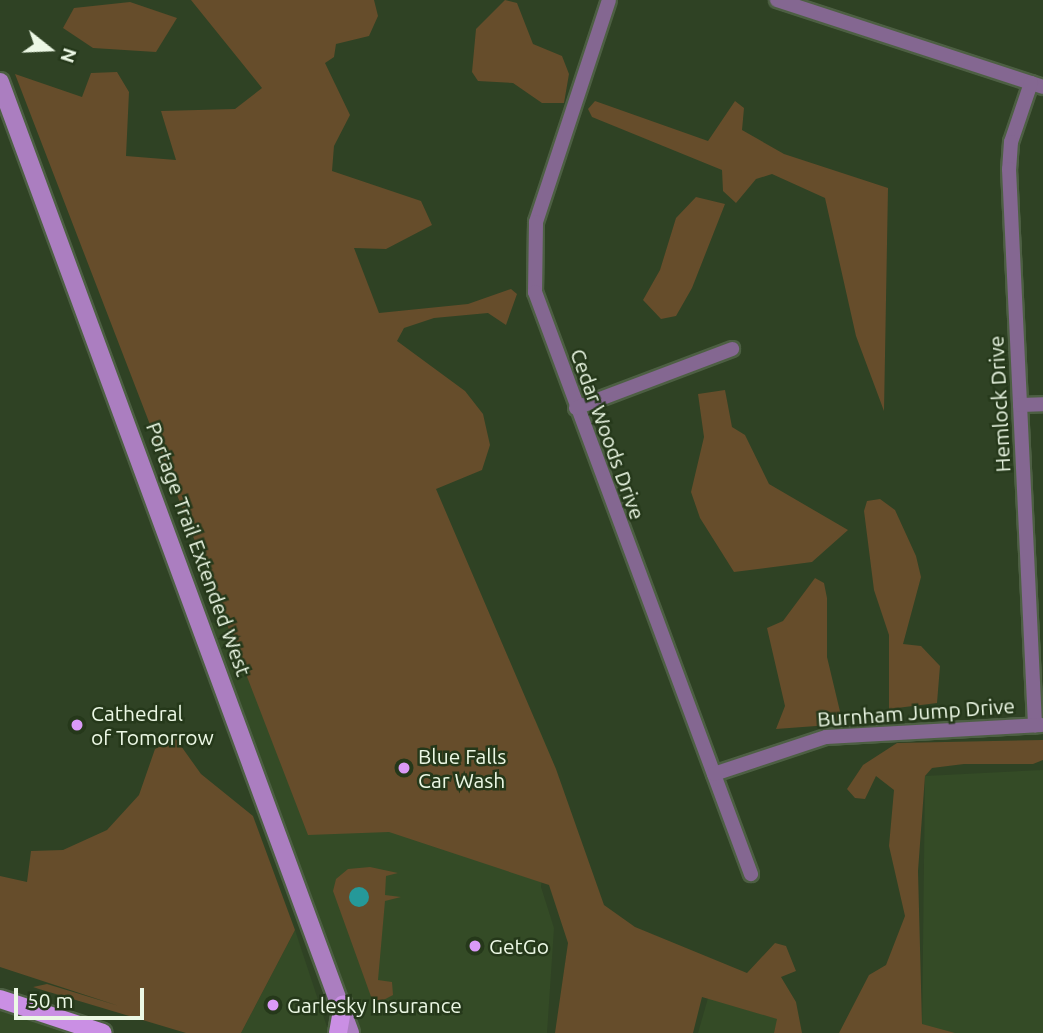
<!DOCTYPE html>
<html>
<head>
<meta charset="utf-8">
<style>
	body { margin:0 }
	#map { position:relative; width:1043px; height:1033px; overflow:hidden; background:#2f4224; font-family:Ubuntu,sans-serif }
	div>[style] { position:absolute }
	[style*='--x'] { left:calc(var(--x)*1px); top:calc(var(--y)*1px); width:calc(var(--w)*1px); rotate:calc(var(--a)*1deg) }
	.built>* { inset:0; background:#344b26 }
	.green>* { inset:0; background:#664d2b }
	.water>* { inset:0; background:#259999 }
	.round { border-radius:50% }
	.roads { filter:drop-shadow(2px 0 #4d5f43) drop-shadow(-2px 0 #4d5f43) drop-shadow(0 2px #4d5f43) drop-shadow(0 -2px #4d5f43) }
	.street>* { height:14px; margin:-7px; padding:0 7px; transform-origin:7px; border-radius:7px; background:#846791 }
	.secondary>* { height:18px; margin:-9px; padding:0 9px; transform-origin:9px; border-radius:9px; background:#ab7ec0 }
	.primary>* { height:18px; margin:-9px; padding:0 9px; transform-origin:9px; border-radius:9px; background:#ca8fe4 }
	.dots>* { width:19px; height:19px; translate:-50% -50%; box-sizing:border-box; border:4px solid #25381a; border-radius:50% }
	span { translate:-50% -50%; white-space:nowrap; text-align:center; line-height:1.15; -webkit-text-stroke:5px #25381a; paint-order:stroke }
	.street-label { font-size:21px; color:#ecf8e5 }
	.poi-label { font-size:21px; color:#ecf8e5 }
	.left { translate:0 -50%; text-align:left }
	.north { position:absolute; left:14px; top:14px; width:70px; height:70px; -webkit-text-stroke:5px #25381a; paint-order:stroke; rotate:108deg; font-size:19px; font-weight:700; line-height:28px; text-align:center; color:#ecf8e5 }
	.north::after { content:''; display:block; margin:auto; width:24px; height:32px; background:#ecf8e5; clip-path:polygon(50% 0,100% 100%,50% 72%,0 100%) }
	.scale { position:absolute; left:14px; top:988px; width:130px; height:32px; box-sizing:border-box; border:4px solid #ecf8e5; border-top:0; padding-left:9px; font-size:21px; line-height:24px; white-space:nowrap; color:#ecf8e5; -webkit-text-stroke:5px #25381a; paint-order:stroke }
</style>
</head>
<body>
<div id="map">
	<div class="built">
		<i style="clip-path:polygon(201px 619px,535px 719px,553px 762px,541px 887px,554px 928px,547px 1033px,350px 1033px)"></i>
		<i style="clip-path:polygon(1043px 770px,1043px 1033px,922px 1033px,925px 776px)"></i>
		<i style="clip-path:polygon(295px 930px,329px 1033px,241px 1033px)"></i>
		<i style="clip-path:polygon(708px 998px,778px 1019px,774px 1033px,698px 1033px)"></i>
		<i style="clip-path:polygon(0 999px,103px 1033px,0 1033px)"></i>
	</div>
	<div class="green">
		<i style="clip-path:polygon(191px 0,374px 0,378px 16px,369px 36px,336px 44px,334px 57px,325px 63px,350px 115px,334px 146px,332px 171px,421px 201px,432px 225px,386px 249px,354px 248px,379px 313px,468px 304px,511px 289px,517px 294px,506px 325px,488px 313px,434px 318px,404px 328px,397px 341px,465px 391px,483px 414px,490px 445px,482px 470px,436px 489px,556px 769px,604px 905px,635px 927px,747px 973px,775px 943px,786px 946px,796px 971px,781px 977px,796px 1002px,802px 1033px,774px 1033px,777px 1019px,702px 997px,693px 1033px,555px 1033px,568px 943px,549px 885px,389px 832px,308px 835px,15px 74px,82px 97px,91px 73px,117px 72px,129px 92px,126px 156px,176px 160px,161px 111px,235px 109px,262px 88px)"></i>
		<i style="clip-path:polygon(505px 0,517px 3px,533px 44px,562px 56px,569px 74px,564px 103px,542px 103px,513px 83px,478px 81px,472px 72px,476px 29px)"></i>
		<i style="clip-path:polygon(130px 2px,177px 18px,156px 52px,93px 48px,63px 28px,74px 8px)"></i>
		<i style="clip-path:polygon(595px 101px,708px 141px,735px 101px,744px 108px,742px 130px,784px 154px,888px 188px,884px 411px,856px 336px,825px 198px,772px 174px,756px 179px,736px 203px,723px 191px,722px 170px,592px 117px,588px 109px)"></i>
		<i style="clip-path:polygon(696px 197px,725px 204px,692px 288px,676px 316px,661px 319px,643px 300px,660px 270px,676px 218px)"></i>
		<i style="clip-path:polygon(725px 390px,732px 427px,745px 435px,769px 484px,848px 530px,812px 562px,734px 572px,700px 518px,691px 492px,704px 437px,698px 394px)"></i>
		<i style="clip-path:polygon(880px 499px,895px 510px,916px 556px,921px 577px,903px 644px,921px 646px,940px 666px,937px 703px,889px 709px,889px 635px,874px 590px,864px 511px,867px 501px)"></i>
		<i style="clip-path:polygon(815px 578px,824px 583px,827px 598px,827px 657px,843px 724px,776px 729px,785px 706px,767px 628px,783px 621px)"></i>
		<i style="clip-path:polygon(176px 739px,201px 774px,253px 816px,295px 930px,241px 1033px,186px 1033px,39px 989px,33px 987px,47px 984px,119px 1006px,0 967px,0 876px,27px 882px,31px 851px,63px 850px,107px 830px,139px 795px,155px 749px)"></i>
		<i style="clip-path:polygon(1043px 740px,1043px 760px,1033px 764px,964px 764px,932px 768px,925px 776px,918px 871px,922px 1024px,955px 1033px,839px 1033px,869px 975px,886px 965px,905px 916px,889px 846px,894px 790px,876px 776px,865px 799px,855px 798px,847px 789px,863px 765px,897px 743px)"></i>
		<i style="clip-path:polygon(370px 867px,398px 873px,386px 876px,385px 895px,401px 897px,385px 901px,378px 980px,392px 982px,393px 995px,374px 1005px,333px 891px,336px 879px,348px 869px)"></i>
	</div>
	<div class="water">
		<i class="round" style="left:349px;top:887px;width:20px;height:20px"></i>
	</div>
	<div class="roads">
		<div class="street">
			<i style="--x:609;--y:0;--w:234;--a:108.2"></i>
			<i style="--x:536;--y:222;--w:70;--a:90.8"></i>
			<i style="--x:535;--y:292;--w:621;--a:69.64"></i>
			<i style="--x:777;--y:0;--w:280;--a:18.1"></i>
			<i style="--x:1031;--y:83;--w:62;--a:108.7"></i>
			<i style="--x:1011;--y:142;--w:27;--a:94"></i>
			<i style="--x:1009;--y:169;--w:557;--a:87.32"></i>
			<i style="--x:1020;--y:405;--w:23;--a:-2"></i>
			<i style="--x:576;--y:408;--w:167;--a:-20.7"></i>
			<i style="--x:714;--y:774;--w:118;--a:-18.3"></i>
			<i style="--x:826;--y:737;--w:216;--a:-3.2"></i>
		</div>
		<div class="secondary">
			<i style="--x:0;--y:82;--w:1013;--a:69.79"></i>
		</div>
		<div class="primary">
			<i style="--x:0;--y:999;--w:108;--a:18.3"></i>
			<i style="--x:338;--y:1033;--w:29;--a:-80"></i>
		</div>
	</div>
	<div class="dots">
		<i style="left:77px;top:725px;background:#da9af7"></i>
		<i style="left:404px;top:768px;background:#da9af7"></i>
		<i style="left:475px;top:946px;background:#da9af7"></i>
		<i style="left:273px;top:1005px;background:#da9af7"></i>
	</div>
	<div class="street-label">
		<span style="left:999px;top:404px;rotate:-93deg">Hemlock Drive</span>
		<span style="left:608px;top:434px;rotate:70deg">Cedar Woods Drive</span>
		<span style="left:199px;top:549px;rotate:70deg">Portage Trail Extended West</span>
		<span style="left:916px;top:712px;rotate:-4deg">Burnham Jump Drive</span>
	</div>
	<div class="poi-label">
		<span class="left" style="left:91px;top:725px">Cathedral<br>of Tomorrow</span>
		<span class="left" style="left:418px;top:768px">Blue Falls<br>Car Wash</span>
		<span class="left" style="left:489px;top:946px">GetGo</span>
		<span class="left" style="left:287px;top:1005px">Garlesky Insurance</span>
	</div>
	<div class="north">N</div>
	<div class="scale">50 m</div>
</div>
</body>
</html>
